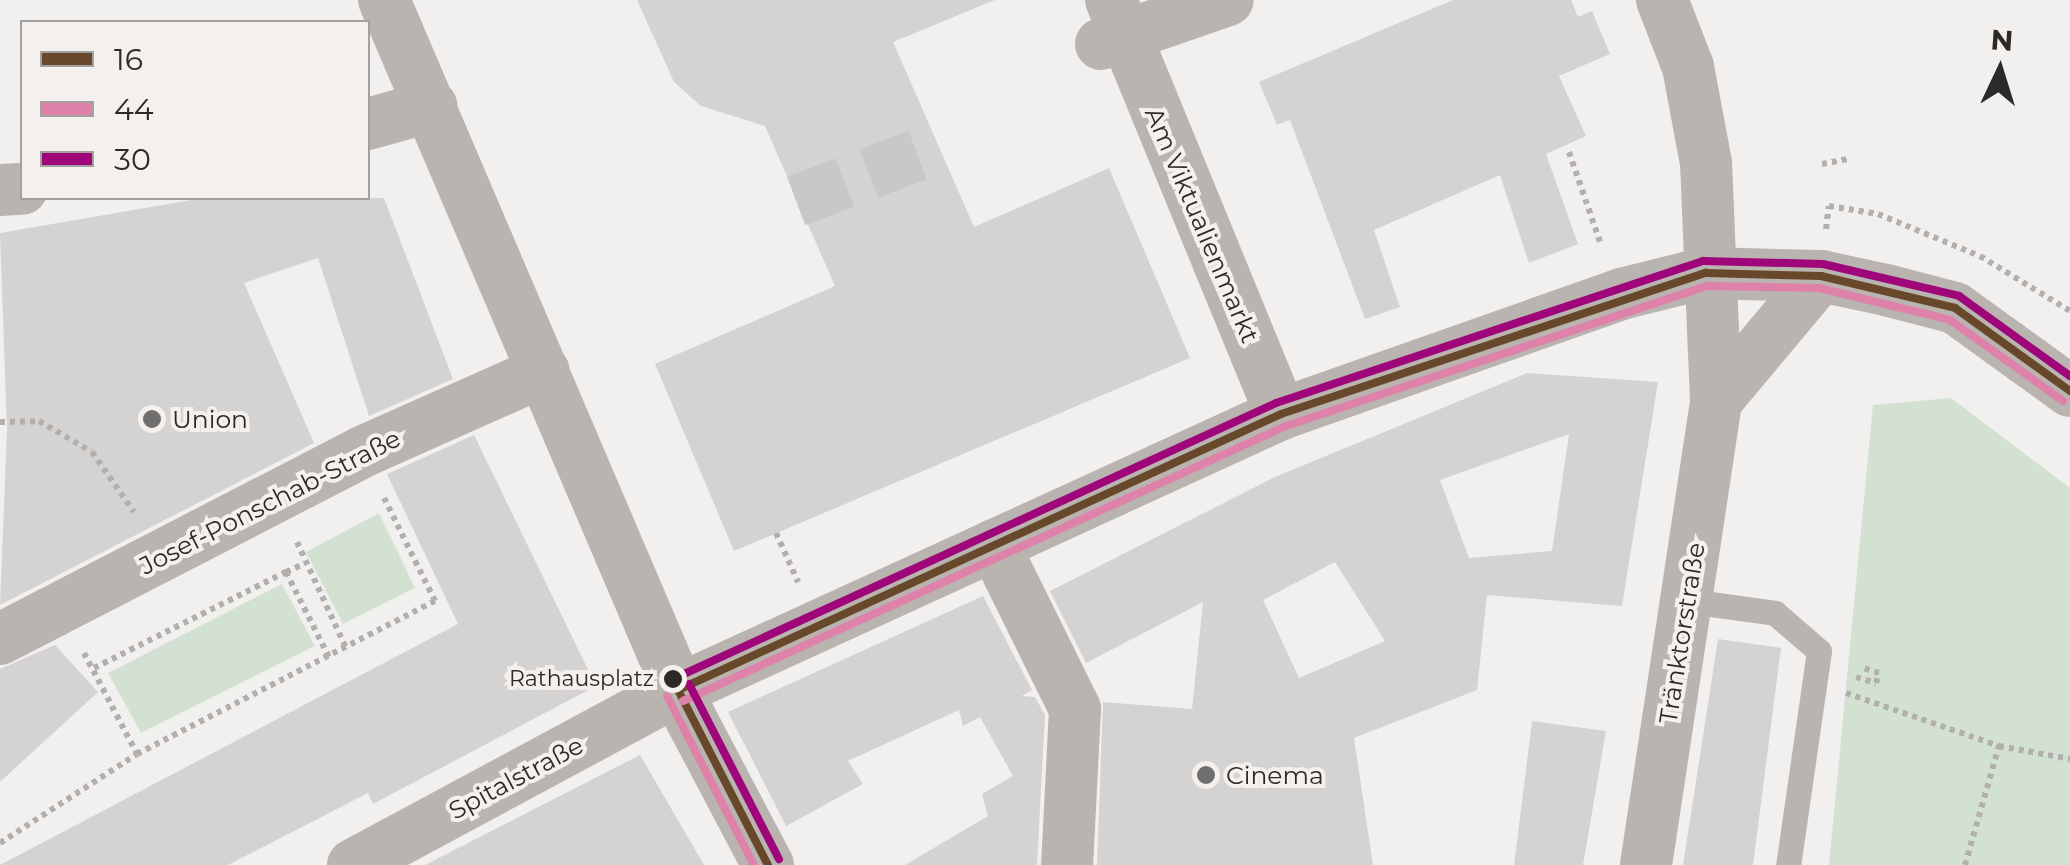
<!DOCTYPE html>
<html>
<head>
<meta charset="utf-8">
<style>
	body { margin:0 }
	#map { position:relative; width:2070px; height:865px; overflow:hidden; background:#f2f0ef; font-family:Montserrat,sans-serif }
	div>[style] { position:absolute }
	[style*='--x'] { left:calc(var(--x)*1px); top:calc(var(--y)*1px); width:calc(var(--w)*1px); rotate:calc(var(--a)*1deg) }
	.green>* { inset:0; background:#d3e1d2 }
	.building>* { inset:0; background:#d4d3d2 }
	.street-tunnel>* { height:52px; margin-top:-26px; transform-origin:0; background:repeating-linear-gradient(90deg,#cac8c7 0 52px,transparent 0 78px) }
	.path>* { height:6px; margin-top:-3px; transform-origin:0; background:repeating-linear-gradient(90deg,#b2afad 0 5px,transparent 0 10px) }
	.lane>* { height:25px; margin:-12.5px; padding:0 12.5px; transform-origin:12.5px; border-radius:12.5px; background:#bab4b1 }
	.street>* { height:52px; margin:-26px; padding:0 26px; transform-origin:26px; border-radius:26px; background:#bab4b1 }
	.bus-1>* { height:8px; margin:-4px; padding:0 4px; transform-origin:4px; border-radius:4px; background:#68482a }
	.bus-2>* { height:8px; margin:-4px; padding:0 4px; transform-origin:4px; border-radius:4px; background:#de82aa }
	.bus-3>* { height:8px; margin:-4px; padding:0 4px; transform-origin:4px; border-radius:4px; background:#9e067a }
	.dots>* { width:28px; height:28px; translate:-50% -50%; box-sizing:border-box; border:5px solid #f3f0ee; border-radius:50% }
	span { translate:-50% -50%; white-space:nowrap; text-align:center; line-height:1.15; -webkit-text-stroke:8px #f3f0ee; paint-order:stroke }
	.bus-label { font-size:22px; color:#2b2a29 }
	.right { translate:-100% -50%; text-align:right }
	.street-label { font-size:25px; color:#2b2a29 }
	.poi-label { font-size:25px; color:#2b2a29 }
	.left { translate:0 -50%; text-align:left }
	.legend { position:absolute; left:20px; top:20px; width:350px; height:180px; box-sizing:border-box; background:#f3f0ee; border:2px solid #a3a19f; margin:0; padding:12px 18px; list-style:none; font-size:30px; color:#2b2a29 }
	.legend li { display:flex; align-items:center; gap:20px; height:50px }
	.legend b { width:50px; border:2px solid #a3a19f }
	.north { position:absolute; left:1950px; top:20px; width:100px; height:100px; -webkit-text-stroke:8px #f3f0ee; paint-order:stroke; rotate:4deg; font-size:28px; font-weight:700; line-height:40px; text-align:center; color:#2b2a29 }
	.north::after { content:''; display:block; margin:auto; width:35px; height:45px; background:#2b2a29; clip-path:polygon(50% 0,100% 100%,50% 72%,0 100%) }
</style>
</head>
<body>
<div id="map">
	<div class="green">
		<i style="clip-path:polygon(1951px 398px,2070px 488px,2070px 865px,1829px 865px,1873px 405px)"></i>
		<i style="clip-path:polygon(379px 513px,415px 588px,343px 624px,306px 552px)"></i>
		<i style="clip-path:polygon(282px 584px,315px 646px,141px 733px,108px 673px)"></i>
	</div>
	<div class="building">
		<i style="clip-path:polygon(637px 0,995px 0,893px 42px,974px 227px,1109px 168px,1190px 358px,734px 551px,655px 364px,835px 286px,765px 126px,701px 106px,674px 82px)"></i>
		<i style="clip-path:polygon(1453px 0,1571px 0,1578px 17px,1592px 11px,1610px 54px,1559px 76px,1586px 136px,1546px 154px,1578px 244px,1529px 263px,1500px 175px,1374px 230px,1400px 307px,1365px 319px,1290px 120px,1277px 125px,1259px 82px)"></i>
		<i style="clip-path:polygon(203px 198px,384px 198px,453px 379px,369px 416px,318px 258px,244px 283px,314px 443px,0 605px,7px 430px,0 233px)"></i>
		<i style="clip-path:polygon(evenodd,1527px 373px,1658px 382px,1622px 606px,1487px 595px,1477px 690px,1354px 738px,1373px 865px,1097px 865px,1103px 702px,1192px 709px,1203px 602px,1086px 663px,1050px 591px,1275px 477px,1527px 373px,1569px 434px,1552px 551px,1469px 558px,1440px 480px,1569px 434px,1527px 373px,1335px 562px,1385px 641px,1299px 678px,1263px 600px,1335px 562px)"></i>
		<i style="clip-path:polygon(474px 435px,596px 686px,373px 804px,368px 793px,228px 865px,0 865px,458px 624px,387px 474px)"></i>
		<i style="clip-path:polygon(983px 596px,1032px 690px,1022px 696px,1035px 697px,1045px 715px,1037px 865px,905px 865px,988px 816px,982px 794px,1013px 776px,980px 717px,963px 726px,959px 710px,848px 761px,863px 784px,786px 826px,728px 712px)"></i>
		<i style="clip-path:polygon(1718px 639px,1781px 648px,1753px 865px,1683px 865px)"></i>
		<i style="clip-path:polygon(55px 645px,98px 692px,0 782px,0 669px)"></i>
		<i style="clip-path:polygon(1532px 721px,1606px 731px,1583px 865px,1514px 865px)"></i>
		<i style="clip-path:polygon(640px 755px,704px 865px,425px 865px)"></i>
	</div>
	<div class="street-tunnel">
		<i style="--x:796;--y:201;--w:153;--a:-20.7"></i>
	</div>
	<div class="path">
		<i style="--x:1569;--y:152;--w:95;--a:71"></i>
		<i style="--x:1822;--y:164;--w:26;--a:-11"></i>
		<i style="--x:1826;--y:229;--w:23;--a:-83"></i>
		<i style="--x:1829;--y:206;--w:50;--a:9.3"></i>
		<i style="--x:1878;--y:214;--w:110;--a:22.4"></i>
		<i style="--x:1980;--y:256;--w:105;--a:31.4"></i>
		<i style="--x:0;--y:422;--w:39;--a:-1"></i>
		<i style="--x:39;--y:421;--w:61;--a:30.3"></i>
		<i style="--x:92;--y:452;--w:73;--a:55"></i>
		<i style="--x:776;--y:533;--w:54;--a:65.8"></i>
		<i style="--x:297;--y:542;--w:117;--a:65.2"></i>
		<i style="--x:286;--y:572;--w:20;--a:-24"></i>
		<i style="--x:84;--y:653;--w:114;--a:62.3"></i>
		<i style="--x:94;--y:668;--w:215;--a:-26.6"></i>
		<i style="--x:286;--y:572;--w:95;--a:63.2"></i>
		<i style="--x:1856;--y:677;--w:21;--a:17"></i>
		<i style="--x:1876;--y:683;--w:10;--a:-73"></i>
		<i style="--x:1879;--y:673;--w:20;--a:-162"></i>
		<i style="--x:1846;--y:693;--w:162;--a:19.1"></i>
		<i style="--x:1999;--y:746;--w:72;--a:10.4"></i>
		<i style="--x:0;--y:843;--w:163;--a:-33"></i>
		<i style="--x:137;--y:754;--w:335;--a:-27.2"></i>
		<i style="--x:435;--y:601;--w:115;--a:-116.3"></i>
		<i style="--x:1965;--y:865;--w:124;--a:-74.1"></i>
	</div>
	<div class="lane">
		<i style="--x:1689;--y:601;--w:87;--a:7.9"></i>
		<i style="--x:1775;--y:613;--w:58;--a:40.8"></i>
		<i style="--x:1819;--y:651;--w:216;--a:98.2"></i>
	</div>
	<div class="street">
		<i style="--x:384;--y:0;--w:782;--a:66.88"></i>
		<i style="--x:691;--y:719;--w:165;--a:62.2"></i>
		<i style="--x:1111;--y:0;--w:448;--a:67.7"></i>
		<i style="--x:1101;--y:44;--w:134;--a:-19.1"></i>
		<i style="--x:368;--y:124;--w:66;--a:-15.7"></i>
		<i style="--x:0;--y:190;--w:22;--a:-3"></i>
		<i style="--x:1716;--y:401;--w:163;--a:-50"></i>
		<i style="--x:994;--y:545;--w:183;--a:63.7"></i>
		<i style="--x:1075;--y:709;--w:156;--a:92.9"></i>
		<i style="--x:0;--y:639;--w:407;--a:-27.3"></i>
		<i style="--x:362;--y:452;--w:199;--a:-24"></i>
		<i style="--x:353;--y:865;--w:369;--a:-28.3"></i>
		<i style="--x:678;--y:690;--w:663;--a:-24.59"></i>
		<i style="--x:1281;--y:414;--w:361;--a:-19.4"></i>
		<i style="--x:1621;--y:294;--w:88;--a:-13.9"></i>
		<i style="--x:1706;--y:273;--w:115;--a:1.5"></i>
		<i style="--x:1821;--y:276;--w:66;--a:12.2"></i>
		<i style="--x:1886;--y:290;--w:71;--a:14.6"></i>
		<i style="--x:1955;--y:308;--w:142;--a:35.8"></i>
		<i style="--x:1646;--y:865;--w:469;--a:-81.4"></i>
		<i style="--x:1716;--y:401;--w:238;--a:-92.4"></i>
		<i style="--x:1706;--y:163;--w:98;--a:-100.6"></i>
		<i style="--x:1688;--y:67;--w:72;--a:-111.2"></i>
	</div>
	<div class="bus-1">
		<i style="--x:678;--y:690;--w:663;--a:-24.59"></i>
		<i style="--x:1281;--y:414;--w:448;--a:-18.4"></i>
		<i style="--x:1706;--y:273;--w:115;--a:1.5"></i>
		<i style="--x:1821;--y:276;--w:138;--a:13.4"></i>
		<i style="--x:1955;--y:308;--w:142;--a:35.8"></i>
		<i style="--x:678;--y:690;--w:197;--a:62.8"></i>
	</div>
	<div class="bus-2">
		<i style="--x:667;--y:696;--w:190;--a:62.8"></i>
		<i style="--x:683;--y:701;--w:663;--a:-24.52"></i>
		<i style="--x:1286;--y:426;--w:444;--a:-18.4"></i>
		<i style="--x:1707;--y:286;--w:112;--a:1"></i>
		<i style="--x:1819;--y:288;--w:135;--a:13.7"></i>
		<i style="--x:1950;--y:320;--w:139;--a:35.6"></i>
	</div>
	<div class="bus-3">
		<i style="--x:673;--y:679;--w:663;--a:-24.59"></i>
		<i style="--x:1276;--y:403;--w:450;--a:-18.4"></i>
		<i style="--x:1703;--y:261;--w:120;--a:1.4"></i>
		<i style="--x:1823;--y:264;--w:140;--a:13.2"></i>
		<i style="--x:1959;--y:296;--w:137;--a:35.8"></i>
		<i style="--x:689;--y:684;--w:197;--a:62.8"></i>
	</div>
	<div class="dots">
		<i style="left:152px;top:419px;background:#716f6e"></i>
		<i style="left:673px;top:679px;background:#2b2a29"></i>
		<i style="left:1206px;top:775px;background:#716f6e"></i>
	</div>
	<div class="bus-label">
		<span class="right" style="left:654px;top:679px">Rathausplatz</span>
	</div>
	<div class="street-label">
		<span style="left:1202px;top:225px;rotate:67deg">Am Viktualienmarkt</span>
		<span style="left:270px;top:502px;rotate:-27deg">Josef-Ponschab-Straße</span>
		<span style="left:1682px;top:633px;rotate:-81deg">Tränktorstraße</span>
		<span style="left:516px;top:778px;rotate:-28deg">Spitalstraße</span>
	</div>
	<div class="poi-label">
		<span class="left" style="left:172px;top:419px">Union</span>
		<span class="left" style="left:1226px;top:775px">Cinema</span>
	</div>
	<ul class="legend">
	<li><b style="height:12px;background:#68482a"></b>16</li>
	<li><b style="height:12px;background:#de82aa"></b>44</li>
	<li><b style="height:12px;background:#9e067a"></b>30</li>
	</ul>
	<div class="north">N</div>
</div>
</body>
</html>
